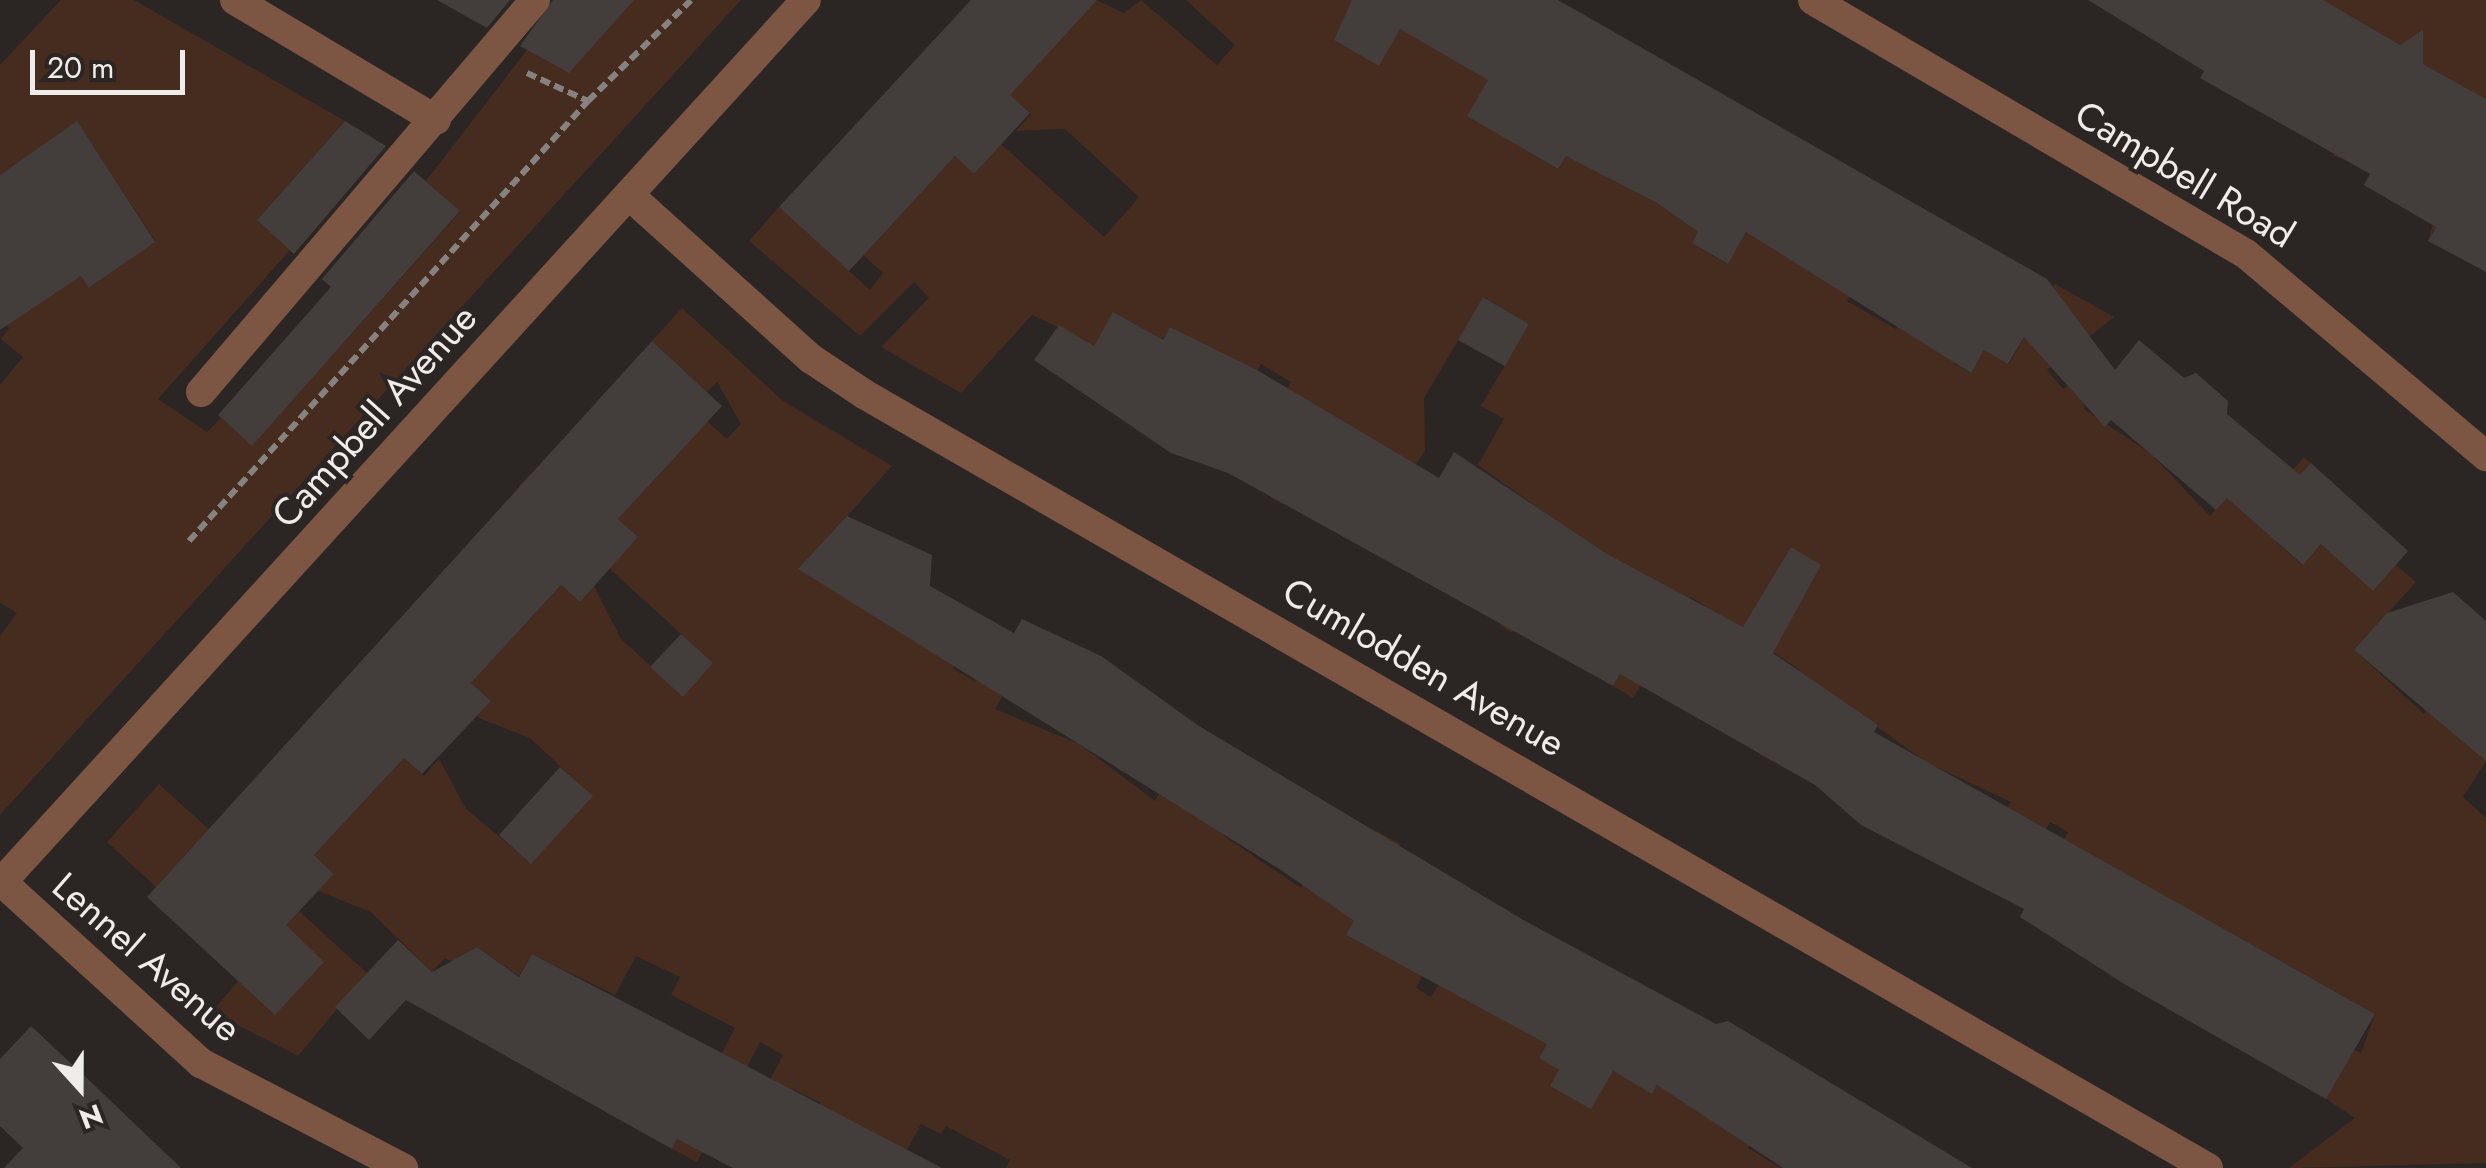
<!DOCTYPE html>
<html>
<head>
<meta charset="utf-8">
<style>
	body { margin:0 }
	#map { position:relative; width:2486px; height:1168px; overflow:hidden; background:#2b2624; font-family:Jost,sans-serif }
	div>[style] { position:absolute }
	[style*='--x'] { left:calc(var(--x)*1px); top:calc(var(--y)*1px); width:calc(var(--w)*1px); rotate:calc(var(--a)*1deg) }
	.green>* { inset:0; background:#462b1f }
	.building>* { inset:0; background:#433d3b }
	.path>* { height:6px; margin-top:-3px; transform-origin:0; background:repeating-linear-gradient(90deg,#868280 0 10px,transparent 0 15px) }
	.minor>* { height:30px; margin:-15px; padding:0 15px; transform-origin:15px; border-radius:15px; background:#7c5543 }
	span { translate:-50% -50%; white-space:nowrap; text-align:center; line-height:1.15; -webkit-text-stroke:8px #2b2624; paint-order:stroke }
	.street-label { font-size:38px; color:#efecea }
	.north { position:absolute; left:30px; top:1038px; width:100px; height:100px; -webkit-text-stroke:8px #2b2624; paint-order:stroke; rotate:159deg; font-size:28px; font-weight:700; line-height:40px; text-align:center; color:#efecea }
	.north::after { content:''; display:block; margin:auto; width:35px; height:45px; background:#efecea; clip-path:polygon(50% 0,100% 100%,50% 72%,0 100%) }
	.scale { position:absolute; left:30px; top:50px; width:155px; height:45px; box-sizing:border-box; border:5px solid #efecea; border-top:0; padding-left:12px; font-size:30px; line-height:35px; white-space:nowrap; color:#efecea; -webkit-text-stroke:8px #2b2624; paint-order:stroke }
</style>
</head>
<body>
<div id="map">
	<div class="green">
		<i style="clip-path:polygon(61px 0,134px 0,345px 121px,257px 220px,290px 250px,158px 399px,207px 432px,221px 418px,252px 445px,460px 212px,426px 181px,527px 50px,633px 0,741px 0,0 815px,0 636px,17px 613px,0 603px,0 385px,23px 357px,1px 339px,9px 328px,0 321px,81px 276px,90px 288px,155px 241px,77px 122px,0 175px,0 65px)"></i>
		<i style="clip-path:polygon(1096px 0,1124px 13px,1141px 0,1217px 65px,1235px 45px,1186px 0,1352px 0,1360px 5px,1334px 40px,1379px 65px,1396px 26px,1493px 82px,1468px 115px,1557px 169px,1566px 155px,1657px 203px,1698px 232px,1692px 243px,1727px 264px,1752px 223px,1880px 242px,1847px 301px,1896px 329px,1905px 313px,1963px 346px,1954px 363px,1970px 373px,1984px 350px,2009px 364px,2055px 284px,2114px 317px,2047px 370px,2063px 389px,2089px 369px,2084px 409px,2150px 453px,2210px 516px,2268px 448px,2293px 469px,2304px 457px,2311px 463px,2276px 502px,2276px 542px,2302px 565px,2322px 544px,2386px 531px,2352px 570px,2396px 565px,2416px 582px,2354px 650px,2424px 714px,2459px 676px,2458px 736px,2486px 761px,2463px 797px,2486px 818px,2486px 1163px,2289px 1168px,2355px 1118px,2326px 1099px,2354px 1050px,2361px 1053px,2375px 1014px,2217px 925px,2126px 985px,2110px 976px,2063px 842px,2068px 832px,2050px 822px,2012px 887px,2001px 819px,2011px 802px,1926px 762px,1858px 713px,1771px 761px,1753px 750px,1800px 670px,1691px 597px,1633px 698px,1613px 686px,1667px 597px,1571px 534px,1512px 633px,1500px 625px,1559px 523px,1478px 465px,1504px 419px,1481px 406px,1529px 324px,1484px 297px,1424px 398px,1425px 450px,1407px 480px,1334px 416px,1282px 504px,1262px 491px,1269px 422px,1291px 382px,1261px 364px,1244px 394px,1203px 345px,1171px 327px,1159px 346px,1114px 312px,1104px 329px,1111px 334px,1065px 378px,1087px 341px,1032px 315px,961px 393px,881px 347px,929px 298px,914px 282px,860px 336px,749px 241px,779px 207px,870px 290px,883px 273px,863px 255px,955px 156px,974px 174px,1001px 144px,1104px 237px,1139px 197px,1065px 129px,1016px 131px,1031px 114px,1009px 95px)"></i>
		<i style="clip-path:polygon(2323px 0,2486px 0,2486px 136px,2428px 241px,2472px 91px,2419px 62px,2423px 46px,2409px 39px,2340px 158px,2333px 155px,2361px 106px)"></i>
		<i style="clip-path:polygon(682px 308px,783px 401px,892px 466px,799px 570px,929px 645px,979px 624px,953px 669px,974px 681px,994px 645px,1022px 662px,995px 709px,1079px 744px,1155px 801px,1184px 753px,1193px 758px,1170px 801px,1208px 823px,1231px 822px,1224px 836px,1301px 888px,1347px 812px,1316px 877px,1341px 892px,1377px 831px,1400px 844px,1347px 936px,1423px 975px,1416px 988px,1431px 997px,1458px 954px,1547px 1044px,1539px 1058px,1612px 1071px,1652px 1093px,1657px 1085px,1753px 1140px,1748px 1148px,1781px 1168px,1006px 1168px,1010px 1160px,946px 1126px,941px 1134px,921px 1124px,907px 1150px,809px 1129px,821px 1103px,793px 1089px,780px 1113px,758px 1103px,783px 1055px,760px 1042px,697px 1162px,672px 1149px,735px 1028px,671px 995px,680px 977px,636px 956px,615px 995px,532px 954px,519px 976px,477px 947px,462px 967px,445px 958px,432px 972px,371px 912px,318px 891px,334px 874px,314px 855px,404px 758px,424px 776px,439px 759px,466px 809px,531px 863px,592px 796px,530px 738px,476px 717px,491px 701px,471px 683px,561px 585px,580px 602px,594px 586px,621px 639px,683px 696px,713px 663px,519px 486px,532px 472px,622px 555px,637px 537px,618px 519px,707px 421px,727px 439px,741px 424px,717px 382px,707px 392px,652px 341px)"></i>
		<i style="clip-path:polygon(159px 784px,367px 973px,298px 1056px,212px 1012px,238px 981px,196px 843px,156px 887px,107px 842px)"></i>
	</div>
	<div class="building">
		<i style="clip-path:polygon(437px 0,510px 0,487px 28px)"></i>
		<i style="clip-path:polygon(553px 0,634px 0,569px 73px,520px 46px)"></i>
		<i style="clip-path:polygon(971px 0,1097px 0,1010px 95px,1030px 113px,974px 174px,955px 156px,849px 271px,779px 207px)"></i>
		<i style="clip-path:polygon(1352px 0,1558px 0,2047px 279px,2115px 370px,2139px 340px,2184px 378px,2196px 373px,2228px 401px,2227px 414px,2300px 475px,2311px 463px,2408px 551px,2373px 591px,2321px 544px,2303px 565px,2227px 498px,2216px 510px,2111px 420px,2105px 427px,2024px 337px,2008px 364px,1984px 350px,1971px 373px,1746px 232px,1728px 264px,1692px 243px,1698px 232px,1657px 203px,1566px 156px,1558px 169px,1467px 116px,1488px 80px,1400px 29px,1379px 66px,1334px 40px)"></i>
		<i style="clip-path:polygon(2088px 0,2323px 0,2400px 45px,2423px 30px,2423px 64px,2486px 99px,2486px 272px,2428px 241px,2436px 227px,2364px 185px,2370px 174px,2200px 78px,2204px 71px)"></i>
		<i style="clip-path:polygon(77px 121px,155px 242px,89px 288px,81px 276px,0 330px,0 175px)"></i>
		<i style="clip-path:polygon(345px 121px,386px 146px,294px 254px,257px 220px)"></i>
		<i style="clip-path:polygon(414px 171px,460px 211px,252px 446px,218px 415px,331px 287px,322px 279px)"></i>
		<i style="clip-path:polygon(1483px 297px,1529px 324px,1505px 366px,1458px 340px)"></i>
		<i style="clip-path:polygon(1113px 312px,1163px 340px,1170px 327px,1257px 370px,1439px 478px,1454px 452px,1607px 554px,1743px 627px,1791px 547px,1821px 565px,1773px 653px,1878px 725px,1874px 732px,2375px 1014px,2326px 1099px,2126px 985px,2020px 917px,2024px 909px,1861px 825px,1815px 785px,1620px 674px,1613px 686px,1228px 473px,1171px 453px,1034px 360px,1059px 325px,1094px 346px)"></i>
		<i style="clip-path:polygon(652px 341px,722px 406px,618px 519px,638px 537px,580px 602px,561px 585px,471px 683px,491px 701px,422px 774px,404px 758px,314px 855px,334px 874px,286px 925px,324px 962px,275px 1015px,147px 897px)"></i>
		<i style="clip-path:polygon(847px 516px,932px 555px,930px 586px,1014px 633px,1022px 619px,1101px 656px,1199px 726px,1527px 922px,1716px 1024px,1728px 1021px,1972px 1168px,1783px 1168px,1657px 1085px,1652px 1094px,1613px 1071px,1591px 1109px,1550px 1086px,1559px 1070px,1539px 1058px,1547px 1044px,1346px 935px,1354px 921px,1281px 870px,798px 569px)"></i>
		<i style="clip-path:polygon(2453px 592px,2486px 621px,2486px 761px,2354px 650px,2387px 613px)"></i>
		<i style="clip-path:polygon(681px 634px,713px 663px,683px 697px,650px 667px)"></i>
		<i style="clip-path:polygon(560px 767px,593px 796px,531px 864px,499px 835px)"></i>
		<i style="clip-path:polygon(398px 940px,432px 972px,477px 947px,519px 977px,532px 954px,942px 1168px,733px 1168px,677px 1139px,672px 1149px,406px 1000px,369px 1040px,335px 1007px)"></i>
		<i style="clip-path:polygon(31px 1026px,93px 1084px,181px 1168px,4px 1168px,23px 1148px,0 1126px,0 1059px)"></i>
	</div>
	<div class="path">
		<i style="--x:527;--y:73;--w:67;--a:24.7"></i>
		<i style="--x:588;--y:101;--w:144;--a:-44.4"></i>
		<i style="--x:189;--y:541;--w:594;--a:-47.8"></i>
	</div>
	<div class="minor">
		<i style="--x:235;--y:0;--w:234;--a:30.8"></i>
		<i style="--x:1813;--y:0;--w:502;--a:30.4"></i>
		<i style="--x:2246;--y:254;--w:314;--a:40.1"></i>
		<i style="--x:629;--y:195;--w:244;--a:42"></i>
		<i style="--x:810;--y:358;--w:65;--a:33.7"></i>
		<i style="--x:864;--y:394;--w:1551;--a:29.94"></i>
		<i style="--x:201;--y:392;--w:515;--a:-49.57"></i>
		<i style="--x:2;--y:882;--w:269;--a:42.3"></i>
		<i style="--x:201;--y:1063;--w:228;--a:27.5"></i>
		<i style="--x:0;--y:884;--w:1196;--a:-47.64"></i>
	</div>
	<div class="street-label">
		<span style="left:2185px;top:174px;rotate:31deg">Campbell Road</span>
		<span style="left:374px;top:416px;rotate:-48deg">Campbell Avenue</span>
		<span style="left:1424px;top:667px;rotate:30deg">Cumlodden Avenue</span>
		<span style="left:147px;top:957px;rotate:41deg">Lennel Avenue</span>
	</div>
	<div class="north">N</div>
	<div class="scale">20 m</div>
</div>
</body>
</html>
